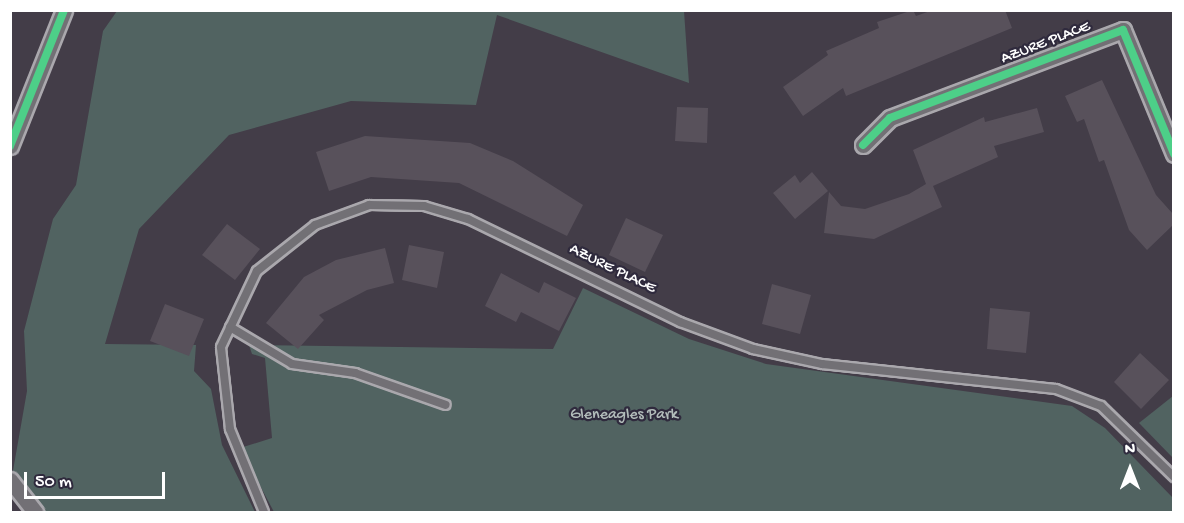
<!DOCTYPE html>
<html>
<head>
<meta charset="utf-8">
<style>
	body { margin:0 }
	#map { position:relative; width:1184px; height:523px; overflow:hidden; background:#433d48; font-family:"Gochi Hand",sans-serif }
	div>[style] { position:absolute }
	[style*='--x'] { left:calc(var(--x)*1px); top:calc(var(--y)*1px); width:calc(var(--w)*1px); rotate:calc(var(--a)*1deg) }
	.green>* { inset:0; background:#516361 }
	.building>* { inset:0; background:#58515b }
	.roads { filter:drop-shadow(2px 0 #aaa8ad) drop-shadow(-2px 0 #aaa8ad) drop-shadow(0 2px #aaa8ad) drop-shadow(0 -2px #aaa8ad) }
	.lane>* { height:8px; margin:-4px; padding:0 4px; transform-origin:4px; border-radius:4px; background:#727075 }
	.street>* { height:15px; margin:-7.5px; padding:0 7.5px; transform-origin:7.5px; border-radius:7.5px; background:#727075 }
	.cycleway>* { height:8px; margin:-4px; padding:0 4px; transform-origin:4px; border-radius:4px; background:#4dcf88 }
	span { translate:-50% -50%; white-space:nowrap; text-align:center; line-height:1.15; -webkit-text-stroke:4.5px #2f2a3d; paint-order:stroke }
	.street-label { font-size:16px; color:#fff }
	.park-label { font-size:16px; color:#b2bcba }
	.frame { position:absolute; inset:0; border:12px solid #fff; pointer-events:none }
	.north { position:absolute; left:1100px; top:439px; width:60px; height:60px; -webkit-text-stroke:4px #2f2a3d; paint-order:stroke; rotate:0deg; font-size:16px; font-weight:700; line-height:24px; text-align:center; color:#fff }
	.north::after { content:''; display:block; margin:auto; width:21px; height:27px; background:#fff; clip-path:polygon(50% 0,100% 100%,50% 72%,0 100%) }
	.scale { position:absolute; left:24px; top:472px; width:141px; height:27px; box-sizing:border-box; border:3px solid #fff; border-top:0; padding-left:8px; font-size:18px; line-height:21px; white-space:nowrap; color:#fff; -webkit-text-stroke:4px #2f2a3d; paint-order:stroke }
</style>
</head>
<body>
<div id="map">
	<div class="green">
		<i style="clip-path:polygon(117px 11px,684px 11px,689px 83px,497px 15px,476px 105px,351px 101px,229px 135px,139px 229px,105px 344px,196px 345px,194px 371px,211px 389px,222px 445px,255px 512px,31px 512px,11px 482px,27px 391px,24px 331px,53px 219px,76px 185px,103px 31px)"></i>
		<i style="clip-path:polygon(583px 288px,689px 339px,766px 364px,1072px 406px,1105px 428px,1173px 498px,1173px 512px,274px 512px,240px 448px,272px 438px,265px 358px,252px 354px,249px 345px,553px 349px)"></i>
		<i style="clip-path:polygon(1173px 396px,1173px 458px,1139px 423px)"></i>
	</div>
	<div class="building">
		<i style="clip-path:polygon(913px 10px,916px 16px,933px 10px,1005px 10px,1012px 28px,846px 96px,843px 88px,803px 116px,783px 87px,828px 55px,826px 51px,879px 28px,877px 22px)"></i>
		<i style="clip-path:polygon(1102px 80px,1156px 195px,1173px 214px,1173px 225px,1147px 250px,1129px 230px,1104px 160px,1099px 162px,1084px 119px,1077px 122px,1065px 96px)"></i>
		<i style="clip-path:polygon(677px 107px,708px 108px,707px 143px,675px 141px)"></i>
		<i style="clip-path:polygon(1037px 108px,1044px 132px,994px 146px,998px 157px,933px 186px,942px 207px,874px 239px,824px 233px,829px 192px,841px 206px,865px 209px,909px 194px,926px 184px,913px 150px,984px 117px,985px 122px)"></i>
		<i style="clip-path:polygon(365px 136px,470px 143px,513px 161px,583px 205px,567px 236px,459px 183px,371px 177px,329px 191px,316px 152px)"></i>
		<i style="clip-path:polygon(812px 172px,828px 191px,795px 219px,773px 193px,795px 175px,800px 183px)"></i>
		<i style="clip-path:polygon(626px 218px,663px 235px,645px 272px,609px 255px)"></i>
		<i style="clip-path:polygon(227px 224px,260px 249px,235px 280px,202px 255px)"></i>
		<i style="clip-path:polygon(409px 245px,444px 252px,437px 288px,402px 280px)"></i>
		<i style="clip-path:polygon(385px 248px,394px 283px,367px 290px,319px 315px,324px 320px,298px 349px,266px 323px,304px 277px,336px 260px)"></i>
		<i style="clip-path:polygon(501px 273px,539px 293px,544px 282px,576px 298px,559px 331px,521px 312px,516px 322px,485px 306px)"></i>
		<i style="clip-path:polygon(772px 284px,811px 295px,800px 334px,762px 324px)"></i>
		<i style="clip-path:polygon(165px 304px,204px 319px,189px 356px,150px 341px)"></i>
		<i style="clip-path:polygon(990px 308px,1030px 312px,1026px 353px,987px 349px)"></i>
		<i style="clip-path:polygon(1140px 353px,1169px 380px,1141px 409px,1114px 382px)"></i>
	</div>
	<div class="roads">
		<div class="lane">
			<i style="--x:230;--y:327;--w:72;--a:30.8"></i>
			<i style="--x:292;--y:364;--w:64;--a:8.1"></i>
			<i style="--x:355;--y:373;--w:96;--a:19.4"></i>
			<i style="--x:264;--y:512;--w:90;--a:-112.3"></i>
			<i style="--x:230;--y:429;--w:82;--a:-96.3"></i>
			<i style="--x:221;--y:347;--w:84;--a:-64.7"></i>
			<i style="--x:257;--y:271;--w:74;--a:-38.4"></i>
			<i style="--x:315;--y:225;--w:58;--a:-20.3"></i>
			<i style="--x:369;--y:205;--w:55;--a:1"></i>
			<i style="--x:424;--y:206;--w:46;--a:16.5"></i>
			<i style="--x:468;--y:219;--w:236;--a:25.9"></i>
			<i style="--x:680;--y:322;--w:78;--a:20.3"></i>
			<i style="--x:753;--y:349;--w:71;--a:12.3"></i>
			<i style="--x:822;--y:364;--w:235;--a:6.1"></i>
			<i style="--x:1056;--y:389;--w:48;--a:20.7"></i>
			<i style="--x:1101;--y:406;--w:102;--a:44.2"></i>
		</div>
		<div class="street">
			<i style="--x:863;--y:145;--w:38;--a:-45"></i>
			<i style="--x:890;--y:118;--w:249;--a:-20.7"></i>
			<i style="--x:1123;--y:30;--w:134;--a:67.6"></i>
			<i style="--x:10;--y:146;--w:146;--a:-68.3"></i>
			<i style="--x:10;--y:480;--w:41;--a:52"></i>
		</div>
	</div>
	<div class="cycleway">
		<i style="--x:863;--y:145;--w:38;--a:-45"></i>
		<i style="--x:890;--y:118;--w:249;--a:-20.7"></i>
		<i style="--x:1123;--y:30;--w:134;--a:67.6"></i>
		<i style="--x:10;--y:146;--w:146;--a:-68.3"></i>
	</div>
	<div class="street-label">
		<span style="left:1046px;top:44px;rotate:-21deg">AZURE PLACE</span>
		<span style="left:612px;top:270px;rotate:26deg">AZURE PLACE</span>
	</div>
	<div class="park-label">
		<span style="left:624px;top:416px">Gleneagles Park</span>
	</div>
	<div class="frame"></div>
	<div class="north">N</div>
	<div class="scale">50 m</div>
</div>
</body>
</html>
